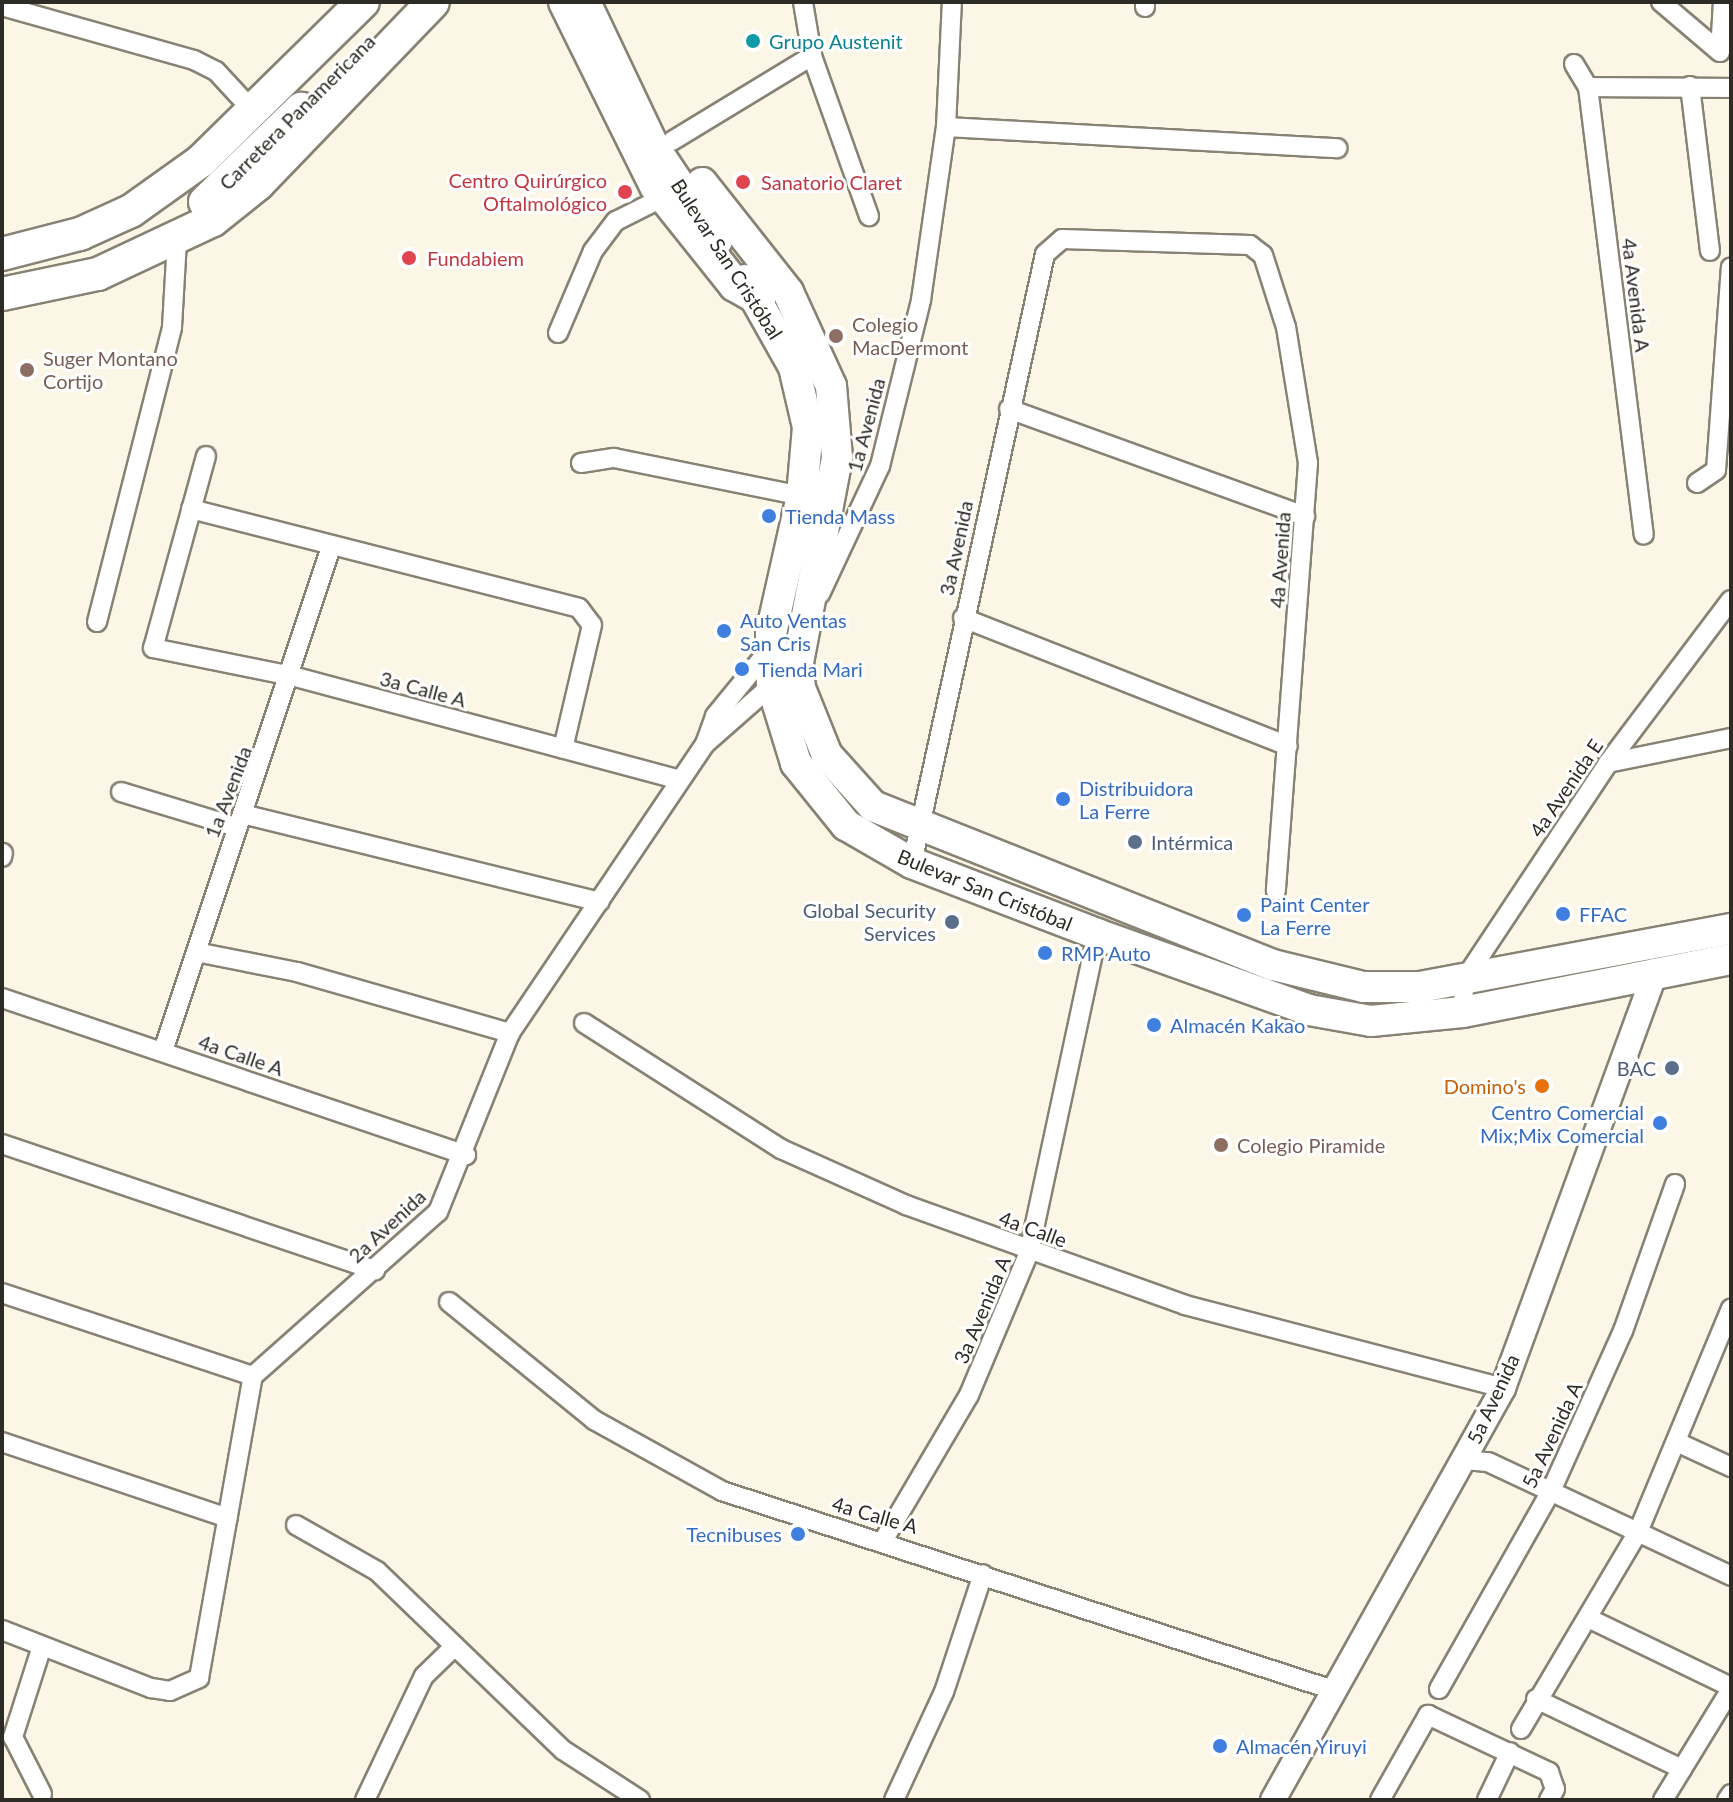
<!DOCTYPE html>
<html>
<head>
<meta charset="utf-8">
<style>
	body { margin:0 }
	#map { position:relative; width:1733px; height:1802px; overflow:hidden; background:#fbf6e6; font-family:Lato,sans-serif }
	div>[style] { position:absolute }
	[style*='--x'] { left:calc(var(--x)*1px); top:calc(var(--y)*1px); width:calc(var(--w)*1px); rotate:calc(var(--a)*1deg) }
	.roads { filter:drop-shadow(2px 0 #878274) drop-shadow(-2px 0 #878274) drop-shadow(0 2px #878274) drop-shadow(0 -2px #878274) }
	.minor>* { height:18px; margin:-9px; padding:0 9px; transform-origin:9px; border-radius:9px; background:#fff }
	.tertiary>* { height:24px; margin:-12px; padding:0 12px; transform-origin:12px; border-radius:12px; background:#fff }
	.primary>* { height:30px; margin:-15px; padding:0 15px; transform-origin:15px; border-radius:15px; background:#fff }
	.trunk>* { height:32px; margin:-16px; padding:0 16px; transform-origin:16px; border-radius:16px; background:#fff }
	.dots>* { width:22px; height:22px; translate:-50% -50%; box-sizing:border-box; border:4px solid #fff; border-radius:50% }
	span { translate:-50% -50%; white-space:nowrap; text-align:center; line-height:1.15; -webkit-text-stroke:6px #fff; paint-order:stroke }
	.culture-label { font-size:20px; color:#0d838f }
	.left { translate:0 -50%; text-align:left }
	.street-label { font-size:20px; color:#2d2b25 }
	.health-label { font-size:20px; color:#be3a42 }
	.right { translate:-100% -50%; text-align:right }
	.education-label { font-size:20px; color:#785e54 }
	.shop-label { font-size:20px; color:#366cbe }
	.service-label { font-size:20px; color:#4e5e75 }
	.food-label { font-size:20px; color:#c56008 }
	.frame { position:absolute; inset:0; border:4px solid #2d2b25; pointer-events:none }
</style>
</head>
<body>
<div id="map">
	<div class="roads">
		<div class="minor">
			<i style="--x:803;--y:2;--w:55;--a:80.5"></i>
			<i style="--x:812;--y:56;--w:170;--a:70.4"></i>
			<i style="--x:1145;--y:2;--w:5;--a:90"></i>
			<i style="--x:1661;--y:2;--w:77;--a:40.3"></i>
			<i style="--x:1720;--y:52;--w:50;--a:-86.6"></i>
			<i style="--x:2;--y:6;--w:199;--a:15.7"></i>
			<i style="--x:194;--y:60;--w:25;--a:27"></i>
			<i style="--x:216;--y:71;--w:56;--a:47.2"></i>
			<i style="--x:1574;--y:64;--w:27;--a:59"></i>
			<i style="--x:1588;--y:87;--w:451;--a:82.9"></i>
			<i style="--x:1690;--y:86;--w:166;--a:83.1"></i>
			<i style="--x:1588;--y:87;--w:143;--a:0.4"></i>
			<i style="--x:946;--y:127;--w:392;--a:3.1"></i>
			<i style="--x:672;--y:141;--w:164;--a:-31.3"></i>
			<i style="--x:558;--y:333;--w:89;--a:-66.9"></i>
			<i style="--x:593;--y:251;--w:38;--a:-53"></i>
			<i style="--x:616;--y:221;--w:54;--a:-26.6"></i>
			<i style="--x:1009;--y:409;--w:315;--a:19.9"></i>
			<i style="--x:206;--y:456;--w:199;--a:105.4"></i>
			<i style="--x:153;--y:648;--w:142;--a:11.4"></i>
			<i style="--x:292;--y:676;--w:401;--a:15"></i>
			<i style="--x:581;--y:463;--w:33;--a:-9"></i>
			<i style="--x:614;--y:458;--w:192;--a:11.4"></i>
			<i style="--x:1697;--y:483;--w:23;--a:-34"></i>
			<i style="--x:1716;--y:470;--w:203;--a:-85.8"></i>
			<i style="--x:191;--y:509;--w:400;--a:14.3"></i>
			<i style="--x:579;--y:608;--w:21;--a:53"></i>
			<i style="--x:592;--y:625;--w:127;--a:103.2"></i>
			<i style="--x:820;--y:594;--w:141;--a:-64.9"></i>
			<i style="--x:880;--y:466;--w:171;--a:-76.1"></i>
			<i style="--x:921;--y:300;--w:175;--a:-81.8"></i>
			<i style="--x:946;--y:127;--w:125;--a:-87.3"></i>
			<i style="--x:963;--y:618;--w:349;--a:21.5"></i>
			<i style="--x:97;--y:622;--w:304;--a:-75.7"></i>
			<i style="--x:172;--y:327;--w:88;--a:-86.7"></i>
			<i style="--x:705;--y:744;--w:89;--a:-41.4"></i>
			<i style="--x:1608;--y:763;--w:126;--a:-11.5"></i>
			<i style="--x:121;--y:792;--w:120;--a:16.9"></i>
			<i style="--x:246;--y:815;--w:364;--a:13.8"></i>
			<i style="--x:2;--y:857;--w:4;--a:-76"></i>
			<i style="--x:912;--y:863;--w:623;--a:-77.68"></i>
			<i style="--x:1045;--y:254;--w:23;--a:-41"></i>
			<i style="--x:1062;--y:239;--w:188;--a:1.8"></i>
			<i style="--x:1250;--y:245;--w:16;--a:38"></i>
			<i style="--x:1263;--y:255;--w:76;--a:72.3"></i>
			<i style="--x:1286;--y:327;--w:138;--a:80.8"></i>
			<i style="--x:1308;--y:463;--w:429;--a:94.3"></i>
			<i style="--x:196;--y:952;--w:103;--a:11.2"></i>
			<i style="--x:297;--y:972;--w:222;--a:16"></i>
			<i style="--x:2;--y:998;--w:490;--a:18.7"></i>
			<i style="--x:1463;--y:1012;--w:32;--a:-88"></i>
			<i style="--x:1464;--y:980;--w:260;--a:-56.4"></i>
			<i style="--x:1608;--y:763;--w:204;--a:-53"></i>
			<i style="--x:584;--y:1023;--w:234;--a:32.6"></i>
			<i style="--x:781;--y:1149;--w:137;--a:24.1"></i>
			<i style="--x:906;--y:1205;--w:296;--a:19.7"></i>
			<i style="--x:1185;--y:1305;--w:329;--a:14.6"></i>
			<i style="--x:163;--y:1051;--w:531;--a:-71.57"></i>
			<i style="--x:2;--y:1144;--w:394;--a:18.7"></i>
			<i style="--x:2;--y:1293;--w:264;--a:18.3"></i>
			<i style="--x:449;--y:1302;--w:187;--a:39.1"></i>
			<i style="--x:594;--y:1420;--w:146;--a:29"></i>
			<i style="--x:722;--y:1491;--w:639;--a:18.04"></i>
			<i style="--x:2;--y:1442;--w:238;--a:18.6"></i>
			<i style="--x:1681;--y:1444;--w:55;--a:24.7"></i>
			<i style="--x:1464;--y:1460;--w:24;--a:5"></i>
			<i style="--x:1488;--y:1462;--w:268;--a:25.1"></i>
			<i style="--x:296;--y:1525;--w:93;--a:29.6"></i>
			<i style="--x:377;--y:1571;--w:258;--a:43.9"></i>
			<i style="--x:563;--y:1750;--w:92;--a:33"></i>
			<i style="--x:883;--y:1541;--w:169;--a:-59.5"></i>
			<i style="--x:969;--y:1395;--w:155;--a:-67.2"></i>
			<i style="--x:1029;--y:1252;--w:325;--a:-77.9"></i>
			<i style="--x:1588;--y:1618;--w:159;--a:25.8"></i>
			<i style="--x:2;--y:1630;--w:160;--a:21.3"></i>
			<i style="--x:151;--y:1688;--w:19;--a:9"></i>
			<i style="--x:170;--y:1691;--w:32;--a:-24"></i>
			<i style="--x:199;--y:1678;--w:307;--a:-79.9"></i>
			<i style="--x:253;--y:1376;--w:247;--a:-41.6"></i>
			<i style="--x:438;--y:1212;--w:193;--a:-68.1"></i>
			<i style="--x:510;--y:1033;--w:349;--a:-56"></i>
			<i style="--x:705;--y:744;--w:30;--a:-70"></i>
			<i style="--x:715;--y:716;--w:85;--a:-50.7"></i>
			<i style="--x:42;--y:1646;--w:96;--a:107.7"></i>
			<i style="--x:13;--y:1737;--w:64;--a:63"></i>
			<i style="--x:1439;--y:1689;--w:227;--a:-60.5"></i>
			<i style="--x:1551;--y:1491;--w:175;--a:-65.8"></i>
			<i style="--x:1623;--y:1331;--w:156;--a:-70.5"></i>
			<i style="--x:1536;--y:1699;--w:162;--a:25.6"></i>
			<i style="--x:1521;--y:1729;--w:229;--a:-59.3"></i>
			<i style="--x:1638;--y:1532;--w:242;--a:-67.4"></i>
			<i style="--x:365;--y:1800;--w:137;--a:-64.6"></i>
			<i style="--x:424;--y:1676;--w:43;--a:-44.1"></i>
			<i style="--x:894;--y:1800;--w:119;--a:-65.2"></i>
			<i style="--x:944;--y:1692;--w:124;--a:-71.7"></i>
			<i style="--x:1380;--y:1800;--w:98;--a:-60.5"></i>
			<i style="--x:1428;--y:1715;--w:134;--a:25.2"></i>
			<i style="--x:1549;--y:1772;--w:18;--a:71"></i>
			<i style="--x:1555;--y:1789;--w:13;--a:119"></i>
			<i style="--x:1487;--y:1800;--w:53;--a:-64.4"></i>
			<i style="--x:1663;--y:1800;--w:130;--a:-58.5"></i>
			<i style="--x:1727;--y:1800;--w:7;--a:-56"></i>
		</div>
		<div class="tertiary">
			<i style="--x:1273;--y:1800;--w:472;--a:-60.8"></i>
			<i style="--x:1503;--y:1388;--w:444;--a:-69.9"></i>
		</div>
		<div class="primary">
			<i style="--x:585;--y:2;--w:161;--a:64.6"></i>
			<i style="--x:654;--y:147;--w:113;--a:56.2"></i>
			<i style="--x:702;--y:183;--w:139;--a:51.7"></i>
			<i style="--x:788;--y:292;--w:103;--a:65.4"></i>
			<i style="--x:831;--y:386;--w:72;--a:85.2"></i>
			<i style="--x:837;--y:458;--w:208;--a:100.8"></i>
			<i style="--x:798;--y:662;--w:26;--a:86"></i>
			<i style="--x:800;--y:688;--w:72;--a:68.1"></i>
			<i style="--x:827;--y:755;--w:69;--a:48"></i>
			<i style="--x:873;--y:806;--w:430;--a:21.7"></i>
			<i style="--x:1273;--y:965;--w:93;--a:13.7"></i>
			<i style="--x:1363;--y:987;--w:57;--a:0"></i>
			<i style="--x:1420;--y:987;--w:316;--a:-10.6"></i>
			<i style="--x:745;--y:280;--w:100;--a:60.6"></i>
			<i style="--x:794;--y:367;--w:62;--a:76.9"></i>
			<i style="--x:808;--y:427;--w:69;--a:95"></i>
			<i style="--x:802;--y:496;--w:141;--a:102.7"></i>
			<i style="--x:771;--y:634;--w:51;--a:88.9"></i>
			<i style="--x:772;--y:685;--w:82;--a:72.9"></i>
			<i style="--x:796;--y:763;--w:80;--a:51.1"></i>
			<i style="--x:846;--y:825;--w:76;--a:29.9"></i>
			<i style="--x:912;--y:863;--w:198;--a:21"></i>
			<i style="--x:1097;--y:934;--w:225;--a:19.7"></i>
			<i style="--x:1309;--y:1010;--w:63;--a:10.1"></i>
			<i style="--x:1371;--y:1021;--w:92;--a:-5.6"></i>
			<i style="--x:1463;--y:1012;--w:273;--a:-11.2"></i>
		</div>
		<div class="trunk">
			<i style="--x:565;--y:2;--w:205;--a:63.7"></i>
			<i style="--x:656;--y:186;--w:127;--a:51.4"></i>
			<i style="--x:735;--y:285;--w:28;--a:30"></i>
			<i style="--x:205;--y:202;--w:134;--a:-44.1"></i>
			<i style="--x:2;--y:254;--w:81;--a:-14.4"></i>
			<i style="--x:80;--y:234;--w:56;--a:-24.3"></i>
			<i style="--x:131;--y:211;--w:86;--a:-35.5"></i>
			<i style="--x:201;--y:161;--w:227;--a:-44.5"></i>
			<i style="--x:2;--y:294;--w:98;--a:-11.8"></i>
			<i style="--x:98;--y:274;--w:127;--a:-25.2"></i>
			<i style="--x:213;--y:220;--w:58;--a:-38.7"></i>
			<i style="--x:258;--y:184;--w:252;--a:-46.1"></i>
		</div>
	</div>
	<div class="dots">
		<i style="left:753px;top:41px;background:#0f9aa8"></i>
		<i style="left:743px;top:182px;background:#e0444e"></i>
		<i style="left:625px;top:192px;background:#e0444e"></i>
		<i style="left:409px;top:258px;background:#e0444e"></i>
		<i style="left:836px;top:336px;background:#8d6e63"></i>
		<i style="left:27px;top:370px;background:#8d6e63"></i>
		<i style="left:769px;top:516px;background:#3f7fe0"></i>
		<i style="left:724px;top:631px;background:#3f7fe0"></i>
		<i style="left:742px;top:669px;background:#3f7fe0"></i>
		<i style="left:1063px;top:799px;background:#3f7fe0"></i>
		<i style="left:1135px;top:842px;background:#5c6f8a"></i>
		<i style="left:1563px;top:914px;background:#3f7fe0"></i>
		<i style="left:1244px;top:915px;background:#3f7fe0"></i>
		<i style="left:952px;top:922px;background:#5c6f8a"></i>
		<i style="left:1045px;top:953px;background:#3f7fe0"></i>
		<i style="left:1154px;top:1025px;background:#3f7fe0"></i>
		<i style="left:1672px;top:1068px;background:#5c6f8a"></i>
		<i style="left:1542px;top:1086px;background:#e8710a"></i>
		<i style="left:1660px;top:1123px;background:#3f7fe0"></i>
		<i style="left:1221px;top:1145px;background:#8d6e63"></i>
		<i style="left:798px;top:1534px;background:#3f7fe0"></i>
		<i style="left:1220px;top:1746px;background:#3f7fe0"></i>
	</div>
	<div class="culture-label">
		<span class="left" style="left:769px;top:41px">Grupo Austenit</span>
	</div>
	<div class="street-label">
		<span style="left:297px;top:112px;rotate:-45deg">Carretera Panamericana</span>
		<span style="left:727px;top:259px;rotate:57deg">Bulevar San Cristóbal</span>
		<span style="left:1636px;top:295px;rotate:83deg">4a Avenida A</span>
		<span style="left:866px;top:425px;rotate:-75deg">1a Avenida</span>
		<span style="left:956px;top:548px;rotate:-78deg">3a Avenida</span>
		<span style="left:1280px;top:560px;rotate:-86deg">4a Avenida</span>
		<span style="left:423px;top:689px;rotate:15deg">3a Calle A</span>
		<span style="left:1566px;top:788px;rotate:-56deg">4a Avenida E</span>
		<span style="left:228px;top:792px;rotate:-69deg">1a Avenida</span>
		<span style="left:985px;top:890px;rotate:22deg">Bulevar San Cristóbal</span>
		<span style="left:241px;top:1055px;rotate:19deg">4a Calle A</span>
		<span style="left:387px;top:1226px;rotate:-43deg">2a Avenida</span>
		<span style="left:1033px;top:1229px;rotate:20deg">4a Calle</span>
		<span style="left:982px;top:1310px;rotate:-67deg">3a Avenida A</span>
		<span style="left:1493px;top:1399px;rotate:-65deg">5a Avenida</span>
		<span style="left:1552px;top:1435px;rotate:-65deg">5a Avenida A</span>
		<span style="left:875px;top:1515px;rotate:16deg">4a Calle A</span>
	</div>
	<div class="health-label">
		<span class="right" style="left:607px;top:192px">Centro Quirúrgico<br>Oftalmológico</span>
		<span class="left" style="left:761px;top:182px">Sanatorio Claret</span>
		<span class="left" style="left:427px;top:258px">Fundabiem</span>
	</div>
	<div class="education-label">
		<span class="left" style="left:852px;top:336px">Colegio<br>MacDermont</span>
		<span class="left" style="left:43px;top:370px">Suger Montano<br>Cortijo</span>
		<span class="left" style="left:1237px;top:1145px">Colegio Piramide</span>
	</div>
	<div class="shop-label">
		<span class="left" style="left:785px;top:516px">Tienda Mass</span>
		<span class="left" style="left:740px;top:632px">Auto Ventas<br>San Cris</span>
		<span class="left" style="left:758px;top:669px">Tienda Mari</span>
		<span class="left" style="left:1079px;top:800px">Distribuidora<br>La Ferre</span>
		<span class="left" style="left:1260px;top:916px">Paint Center<br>La Ferre</span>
		<span class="left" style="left:1579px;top:914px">FFAC</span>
		<span class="left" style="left:1061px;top:953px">RMP Auto</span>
		<span class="left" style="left:1170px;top:1025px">Almacén Kakao</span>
		<span class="right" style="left:1644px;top:1124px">Centro Comercial<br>Mix;Mix Comercial</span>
		<span class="right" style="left:782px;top:1534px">Tecnibuses</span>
		<span class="left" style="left:1236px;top:1746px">Almacén Yiruyi</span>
	</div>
	<div class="service-label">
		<span class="left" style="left:1151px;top:842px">Intérmica</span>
		<span class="right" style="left:936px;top:922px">Global Security<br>Services</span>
		<span class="right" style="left:1656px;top:1068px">BAC</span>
	</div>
	<div class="food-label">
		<span class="right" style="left:1526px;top:1086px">Domino's</span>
	</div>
	<div class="frame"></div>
</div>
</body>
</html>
